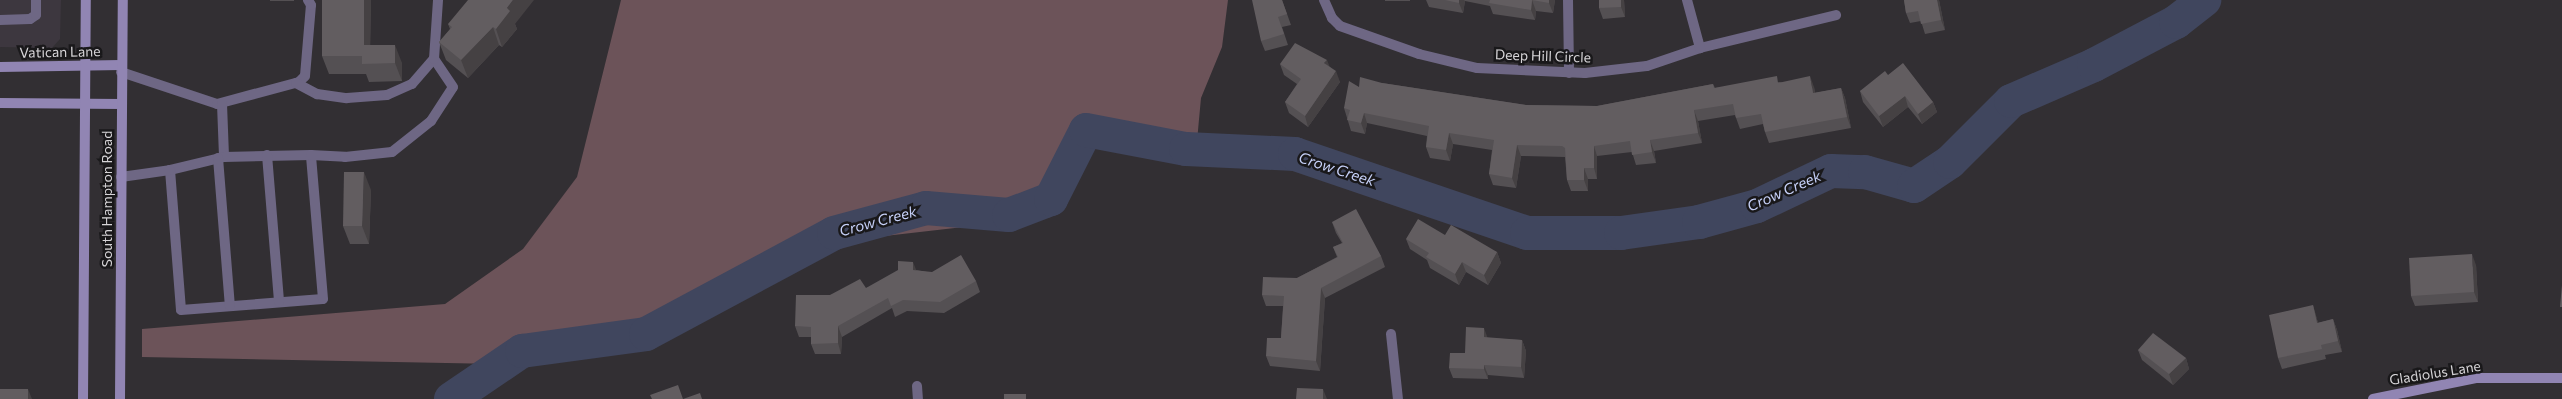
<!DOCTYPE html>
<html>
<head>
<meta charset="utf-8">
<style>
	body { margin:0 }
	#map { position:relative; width:2562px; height:399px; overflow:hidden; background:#322f33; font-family:Commissioner,sans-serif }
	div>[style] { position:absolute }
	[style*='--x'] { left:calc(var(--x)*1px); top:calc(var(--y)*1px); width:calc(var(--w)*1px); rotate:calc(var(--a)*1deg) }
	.built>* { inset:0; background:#3d373f }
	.green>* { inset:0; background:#6c5359 }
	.river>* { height:34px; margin:-17px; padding:0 17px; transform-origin:17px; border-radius:17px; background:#40465e }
	.lane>* { height:10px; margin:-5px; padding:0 5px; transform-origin:5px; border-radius:5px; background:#6e6784 }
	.street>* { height:10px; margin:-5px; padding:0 5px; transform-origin:5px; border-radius:5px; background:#6e6784 }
	.secondary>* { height:10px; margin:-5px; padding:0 5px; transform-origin:5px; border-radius:5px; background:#9185b3 }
	.wall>* { inset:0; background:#545053 }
	.shaded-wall>* { inset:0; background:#454143 }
	.building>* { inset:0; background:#625d60 }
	span { translate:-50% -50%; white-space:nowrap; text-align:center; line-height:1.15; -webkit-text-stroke:5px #19181a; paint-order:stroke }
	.street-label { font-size:14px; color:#d6d4d7 }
	.water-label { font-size:15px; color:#c6d0f8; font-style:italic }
</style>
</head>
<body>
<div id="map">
	<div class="built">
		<i style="clip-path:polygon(0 0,61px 0,60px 39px,52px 48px,0 47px)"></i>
	</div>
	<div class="green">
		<i style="clip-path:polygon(621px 0,1228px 0,1222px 47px,1201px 98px,1197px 141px,1087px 136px,1051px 217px,824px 243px,674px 325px,546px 344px,545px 365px,142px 357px,142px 329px,445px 304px,523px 249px,577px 177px)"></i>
	</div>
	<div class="river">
		<i style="--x:451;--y:399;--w:86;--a:-34.1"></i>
		<i style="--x:522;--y:351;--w:125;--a:-7.8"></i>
		<i style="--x:646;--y:334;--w:213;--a:-28.2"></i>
		<i style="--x:834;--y:233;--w:95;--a:-15.2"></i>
		<i style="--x:926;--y:208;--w:83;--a:4.8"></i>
		<i style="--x:1009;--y:215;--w:45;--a:-20.9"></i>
		<i style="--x:1051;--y:199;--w:77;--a:-63.1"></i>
		<i style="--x:1086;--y:130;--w:102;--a:10.8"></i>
		<i style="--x:1186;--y:149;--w:109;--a:2.6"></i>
		<i style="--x:1295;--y:154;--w:245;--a:18.8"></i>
		<i style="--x:1527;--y:233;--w:94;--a:0"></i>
		<i style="--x:1621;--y:233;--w:79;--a:-8"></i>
		<i style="--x:1699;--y:222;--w:60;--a:-15.4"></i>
		<i style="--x:1757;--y:206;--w:82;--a:-25.3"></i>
		<i style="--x:1831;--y:171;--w:34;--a:2"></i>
		<i style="--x:1865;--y:172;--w:51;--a:15.9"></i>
		<i style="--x:1914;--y:186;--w:43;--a:-33.7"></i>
		<i style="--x:1950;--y:162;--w:86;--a:-45"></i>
		<i style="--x:2011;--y:101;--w:90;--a:-23.4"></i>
		<i style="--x:2094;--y:65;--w:93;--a:-27.7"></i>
		<i style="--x:2176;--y:22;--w:36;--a:-38"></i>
	</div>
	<div class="lane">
		<i style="--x:1568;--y:0;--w:73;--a:89.2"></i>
		<i style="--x:0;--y:20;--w:30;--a:-2"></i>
		<i style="--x:30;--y:19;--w:7;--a:-34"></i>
		<i style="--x:36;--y:15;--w:15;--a:-90"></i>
		<i style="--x:121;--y:72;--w:101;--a:18.4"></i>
		<i style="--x:217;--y:104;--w:85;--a:-15"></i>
		<i style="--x:299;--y:82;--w:8;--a:-45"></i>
		<i style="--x:305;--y:76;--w:71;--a:-85.2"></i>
		<i style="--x:311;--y:5;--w:6;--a:-121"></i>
		<i style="--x:296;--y:83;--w:24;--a:28"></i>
		<i style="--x:317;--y:94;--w:30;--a:8"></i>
		<i style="--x:347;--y:98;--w:40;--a:-4.3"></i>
		<i style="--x:387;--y:95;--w:27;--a:-24"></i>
		<i style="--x:412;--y:84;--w:33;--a:-49"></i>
		<i style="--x:222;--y:104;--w:53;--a:87.8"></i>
		<i style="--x:224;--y:157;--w:56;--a:166.5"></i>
		<i style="--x:170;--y:170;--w:140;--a:85.5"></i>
		<i style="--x:181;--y:310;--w:142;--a:-4.4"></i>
		<i style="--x:323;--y:299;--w:144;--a:-94.8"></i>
		<i style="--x:311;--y:155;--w:87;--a:178.7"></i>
		<i style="--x:267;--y:155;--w:147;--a:85.3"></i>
		<i style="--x:311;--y:155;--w:34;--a:3"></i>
		<i style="--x:345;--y:157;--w:47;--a:-6.1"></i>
		<i style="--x:392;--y:152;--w:50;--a:-38.5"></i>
		<i style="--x:431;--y:121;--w:40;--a:-57.1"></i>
		<i style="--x:453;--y:87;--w:34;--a:-124"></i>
		<i style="--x:434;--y:59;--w:59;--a:-86.1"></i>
		<i style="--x:218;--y:158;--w:148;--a:85.4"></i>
		<i style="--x:121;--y:177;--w:49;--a:-8.1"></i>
	</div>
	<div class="street">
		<i style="--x:1324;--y:0;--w:20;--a:66"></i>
		<i style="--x:1332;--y:18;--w:11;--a:45"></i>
		<i style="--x:1340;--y:26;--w:84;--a:19.5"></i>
		<i style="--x:1419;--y:54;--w:60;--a:13.6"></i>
		<i style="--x:1477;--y:68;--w:108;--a:2.7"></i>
		<i style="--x:1585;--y:73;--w:62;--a:-6.4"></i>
		<i style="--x:1647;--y:66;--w:56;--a:-18.8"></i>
		<i style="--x:1700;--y:48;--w:140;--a:-13.6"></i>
		<i style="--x:1687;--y:0;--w:50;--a:74.8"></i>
		<i style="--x:1391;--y:334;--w:65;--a:83.9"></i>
		<i style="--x:917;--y:386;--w:13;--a:86"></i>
	</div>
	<div class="secondary">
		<i style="--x:0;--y:67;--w:121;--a:-0.9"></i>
		<i style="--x:0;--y:103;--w:121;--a:0.5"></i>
		<i style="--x:83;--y:399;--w:399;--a:-89.6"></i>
		<i style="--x:120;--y:399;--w:399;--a:-89.6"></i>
		<i style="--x:2373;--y:399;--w:105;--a:-11.5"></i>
		<i style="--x:2476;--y:378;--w:86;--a:0"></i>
	</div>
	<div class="wall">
		<i style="clip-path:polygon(270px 0,294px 0,294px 1px,270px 1px)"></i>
		<i style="clip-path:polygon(371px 0,370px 45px,402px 63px,402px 81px,369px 82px,366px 74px,329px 74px,322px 56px)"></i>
		<i style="clip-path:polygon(1282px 0,1291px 25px,1282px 27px,1288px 45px,1265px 51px,1261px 41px)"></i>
		<i style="clip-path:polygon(1385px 0,1410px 0,1410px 1px,1385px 1px)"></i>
		<i style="clip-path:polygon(1426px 0,1555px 0,1553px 13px,1536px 11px,1535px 20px,1493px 14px,1490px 6px,1465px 1px,1463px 13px,1429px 7px)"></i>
		<i style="clip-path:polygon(1624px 0,1625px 17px,1603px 19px,1599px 8px)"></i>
		<i style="clip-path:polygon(1904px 0,1939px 0,1945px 30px,1925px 34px,1921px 21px,1910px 23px,1906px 13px)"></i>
		<i style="clip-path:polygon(448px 24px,515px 24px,517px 29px,502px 47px,499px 45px,468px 78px,446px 60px,439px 42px,450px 29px)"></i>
		<i style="clip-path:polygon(1280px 64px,1330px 67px,1340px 82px,1308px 127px,1289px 113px,1285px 102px,1297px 84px,1284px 75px)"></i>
		<i style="clip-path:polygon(1888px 75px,1933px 102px,1937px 112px,1922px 124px,1908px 107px,1883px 127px,1863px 102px,1860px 91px)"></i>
		<i style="clip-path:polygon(1779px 82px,1814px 87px,1815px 93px,1841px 88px,1845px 98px,1851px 128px,1769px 143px,1765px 132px,1763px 124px,1740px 129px,1735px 115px,1698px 121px,1702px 143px,1654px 151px,1656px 163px,1636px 165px,1632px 152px,1597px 156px,1597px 179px,1588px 179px,1588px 191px,1571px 191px,1567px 180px,1565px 157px,1521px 156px,1516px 188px,1493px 185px,1489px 174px,1492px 150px,1453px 144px,1450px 161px,1430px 158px,1426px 147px,1427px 136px,1367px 123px,1365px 134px,1351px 131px,1344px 108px,1359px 87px,1382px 83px,1526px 105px,1597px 106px,1713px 84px,1715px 88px)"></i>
		<i style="clip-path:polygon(371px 190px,369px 244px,350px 244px,343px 226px)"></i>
		<i style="clip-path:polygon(1332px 222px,1381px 256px,1385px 267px,1325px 298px,1320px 371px,1270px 366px,1266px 356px,1281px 338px,1283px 306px,1266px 306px,1262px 295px,1297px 278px,1337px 257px,1333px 247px,1342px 243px,1336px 233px)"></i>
		<i style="clip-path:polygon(1445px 235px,1497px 252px,1501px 263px,1488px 285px,1466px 272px,1459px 285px,1430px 268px,1427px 260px,1410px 249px,1406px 239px)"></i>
		<i style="clip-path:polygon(2476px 265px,2478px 302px,2415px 306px,2411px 296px)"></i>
		<i style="clip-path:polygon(916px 270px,976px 281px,980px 292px,944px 313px,907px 311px,895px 317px,892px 308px,842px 337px,841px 354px,815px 354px,811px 344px,811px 337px,799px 337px,795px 326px,830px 295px,866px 288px)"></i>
		<i style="clip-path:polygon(2313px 305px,2318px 323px,2333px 319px,2337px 330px,2342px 352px,2325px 355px,2326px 359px,2282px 369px,2278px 358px)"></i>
		<i style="clip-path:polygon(1487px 338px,1522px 340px,1526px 351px,1524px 378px,1488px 375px,1488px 379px,1453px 378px,1449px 368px,1465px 353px)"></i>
		<i style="clip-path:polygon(2138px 350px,2186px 358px,2189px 369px,2173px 385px,2142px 360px)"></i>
	</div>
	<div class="shaded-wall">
		<i style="clip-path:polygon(364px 0,371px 0,370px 63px,364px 45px)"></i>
		<i style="clip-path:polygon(513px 0,534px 0,515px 24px,517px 29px,502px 47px,496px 29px,507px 8px)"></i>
		<i style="clip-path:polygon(1459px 0,1464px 0,1465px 1px,1463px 13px,1459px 3px)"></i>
		<i style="clip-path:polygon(1532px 0,1536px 11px,1535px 20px,1531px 10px)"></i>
		<i style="clip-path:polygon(1549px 0,1555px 0,1553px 13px,1549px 3px)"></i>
		<i style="clip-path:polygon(1621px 0,1624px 0,1625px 17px,1621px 7px)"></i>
		<i style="clip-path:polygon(1937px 0,1939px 0,1945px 30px,1941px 20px)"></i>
		<i style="clip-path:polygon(493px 27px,499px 45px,468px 78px,461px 60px)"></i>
		<i style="clip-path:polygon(395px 45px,402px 63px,402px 81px,395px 63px)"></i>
		<i style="clip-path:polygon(1327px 60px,1331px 70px,1324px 63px)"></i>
		<i style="clip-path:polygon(1336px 71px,1340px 82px,1308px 127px,1305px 116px)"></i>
		<i style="clip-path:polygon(1810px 76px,1814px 87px,1817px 104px,1813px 93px)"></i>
		<i style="clip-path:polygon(1841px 88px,1845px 98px,1851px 128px,1847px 117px)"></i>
		<i style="clip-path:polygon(1905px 96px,1908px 107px,1883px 127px,1879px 116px)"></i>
		<i style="clip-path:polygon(1933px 102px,1937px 112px,1922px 124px,1918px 114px)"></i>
		<i style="clip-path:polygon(1694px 110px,1698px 121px,1702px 143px,1698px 133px)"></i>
		<i style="clip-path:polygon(1364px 113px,1367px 123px,1365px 134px,1361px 123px)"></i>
		<i style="clip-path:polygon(1449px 133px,1453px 144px,1450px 161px,1446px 150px)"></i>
		<i style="clip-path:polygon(1650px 140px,1654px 151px,1656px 163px,1652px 152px)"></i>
		<i style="clip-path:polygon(1517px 145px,1521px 156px,1516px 188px,1512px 178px)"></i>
		<i style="clip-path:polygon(1594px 146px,1597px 156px,1597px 179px,1594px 168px)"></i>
		<i style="clip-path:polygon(1584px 168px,1588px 179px,1588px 191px,1584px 180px)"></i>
		<i style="clip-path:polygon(364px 172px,371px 190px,369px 244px,362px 226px)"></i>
		<i style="clip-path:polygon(1497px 252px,1501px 263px,1488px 285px,1484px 275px)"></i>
		<i style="clip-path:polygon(2472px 254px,2476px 265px,2478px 302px,2474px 292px)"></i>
		<i style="clip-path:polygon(913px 262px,917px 272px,913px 270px)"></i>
		<i style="clip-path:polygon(1462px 262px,1466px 272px,1459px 285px,1455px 274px)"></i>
		<i style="clip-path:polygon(1321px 288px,1325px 298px,1320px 371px,1316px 361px)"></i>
		<i style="clip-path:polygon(2313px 305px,2316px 316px,2321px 333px,2317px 323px)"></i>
		<i style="clip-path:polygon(2333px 319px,2337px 330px,2342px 352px,2338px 341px)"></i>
		<i style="clip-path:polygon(838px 326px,842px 337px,841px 354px,838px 343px)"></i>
		<i style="clip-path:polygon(1484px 328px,1488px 339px,1484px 337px)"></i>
		<i style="clip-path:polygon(1522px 340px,1526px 351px,1524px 378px,1521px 367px)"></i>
		<i style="clip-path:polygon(2186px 358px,2189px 369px,2173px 385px,2169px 374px)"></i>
		<i style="clip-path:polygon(1484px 365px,1488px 375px,1488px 379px,1484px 369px)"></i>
		<i style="clip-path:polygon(28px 389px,32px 399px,28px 399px)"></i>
		<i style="clip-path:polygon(1323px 389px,1327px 399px,1323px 399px)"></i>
	</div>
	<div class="building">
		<i style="clip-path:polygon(322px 0,364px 0,364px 45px,395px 45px,395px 63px,362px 64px,362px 56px,322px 56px)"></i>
		<i style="clip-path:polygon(468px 0,513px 0,507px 8px,510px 11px,496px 29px,493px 27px,461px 60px,439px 42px,452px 27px,448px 24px)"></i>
		<i style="clip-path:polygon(1252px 0,1282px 0,1287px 14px,1278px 17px,1284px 34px,1261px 41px)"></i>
		<i style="clip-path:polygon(1445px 0,1459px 0,1459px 3px)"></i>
		<i style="clip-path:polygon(1490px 0,1549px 0,1549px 3px,1532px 0,1531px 10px,1489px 3px)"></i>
		<i style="clip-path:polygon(1599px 0,1621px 0,1621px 7px,1599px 8px)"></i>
		<i style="clip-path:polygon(1904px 0,1937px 0,1941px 20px,1921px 24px,1918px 11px,1906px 13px)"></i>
		<i style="clip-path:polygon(1295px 43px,1327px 60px,1324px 63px,1336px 71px,1305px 116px,1285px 102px,1301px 79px,1280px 64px)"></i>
		<i style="clip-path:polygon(1903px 63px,1933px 102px,1918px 114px,1905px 96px,1879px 116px,1860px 91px,1885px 71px,1888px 75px)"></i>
		<i style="clip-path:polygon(1777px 76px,1778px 83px,1810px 76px,1813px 93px,1841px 88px,1847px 117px,1765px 132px,1761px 114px,1736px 118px,1733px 104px,1694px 110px,1698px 133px,1650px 140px,1652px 152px,1632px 155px,1630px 141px,1594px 146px,1594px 168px,1584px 168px,1584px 180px,1567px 180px,1565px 148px,1562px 146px,1517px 145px,1512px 178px,1489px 174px,1494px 140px,1449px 133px,1446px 150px,1426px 147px,1429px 126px,1364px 113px,1361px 123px,1347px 120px,1350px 110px,1344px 108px,1349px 81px,1359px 87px,1360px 77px,1382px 83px,1526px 105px,1597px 106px,1713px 84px,1714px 88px)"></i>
		<i style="clip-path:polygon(344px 172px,364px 172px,362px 226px,343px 226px)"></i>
		<i style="clip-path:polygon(1356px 209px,1381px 256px,1321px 288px,1316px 361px,1266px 356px,1267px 338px,1281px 338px,1284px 296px,1262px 295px,1263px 277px,1297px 278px,1338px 257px,1333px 247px,1343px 243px,1332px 222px)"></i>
		<i style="clip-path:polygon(1418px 219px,1445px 235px,1451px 225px,1497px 252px,1484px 275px,1462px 262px,1455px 274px,1426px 257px,1429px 253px,1406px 239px)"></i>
		<i style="clip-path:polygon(2472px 254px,2474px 292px,2411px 296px,2409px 258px)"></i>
		<i style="clip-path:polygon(961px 255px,976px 281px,940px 302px,903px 300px,891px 306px,888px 298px,838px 326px,838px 343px,811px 344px,811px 327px,795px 326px,796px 295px,830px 295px,860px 279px,866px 288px,898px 270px,898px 261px,913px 262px,913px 270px,932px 272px)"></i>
		<i style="clip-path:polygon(2562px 285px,2562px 307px,2560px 307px)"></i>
		<i style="clip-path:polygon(2313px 305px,2317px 323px,2333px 319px,2338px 341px,2321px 345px,2322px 349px,2278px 358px,2269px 315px)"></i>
		<i style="clip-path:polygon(1466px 327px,1484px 328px,1484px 337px,1522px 340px,1521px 367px,1484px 365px,1484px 369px,1449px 368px,1450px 353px,1465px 353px)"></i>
		<i style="clip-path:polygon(2153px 333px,2186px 358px,2169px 374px,2138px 350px)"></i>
		<i style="clip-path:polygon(678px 385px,683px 399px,700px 393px,702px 399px,652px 399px,650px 395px)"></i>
		<i style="clip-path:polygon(1297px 388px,1323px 389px,1323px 399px,1296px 399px)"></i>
		<i style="clip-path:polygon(0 389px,28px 389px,28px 399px,0 399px)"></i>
		<i style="clip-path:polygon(1004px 394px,1026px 394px,1026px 399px,1004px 399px)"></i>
	</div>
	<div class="street-label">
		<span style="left:60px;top:52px;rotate:-1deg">Vatican Lane</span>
		<span style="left:1543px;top:56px;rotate:2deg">Deep Hill Circle</span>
		<span style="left:107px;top:199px;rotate:-90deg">South Hampton Road</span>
		<span style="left:2435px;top:373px;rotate:-9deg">Gladiolus Lane</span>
	</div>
	<div class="water-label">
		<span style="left:1337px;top:169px;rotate:18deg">Crow Creek</span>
		<span style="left:1784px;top:191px;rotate:-24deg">Crow Creek</span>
		<span style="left:878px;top:221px;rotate:-15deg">Crow Creek</span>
	</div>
</div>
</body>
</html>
